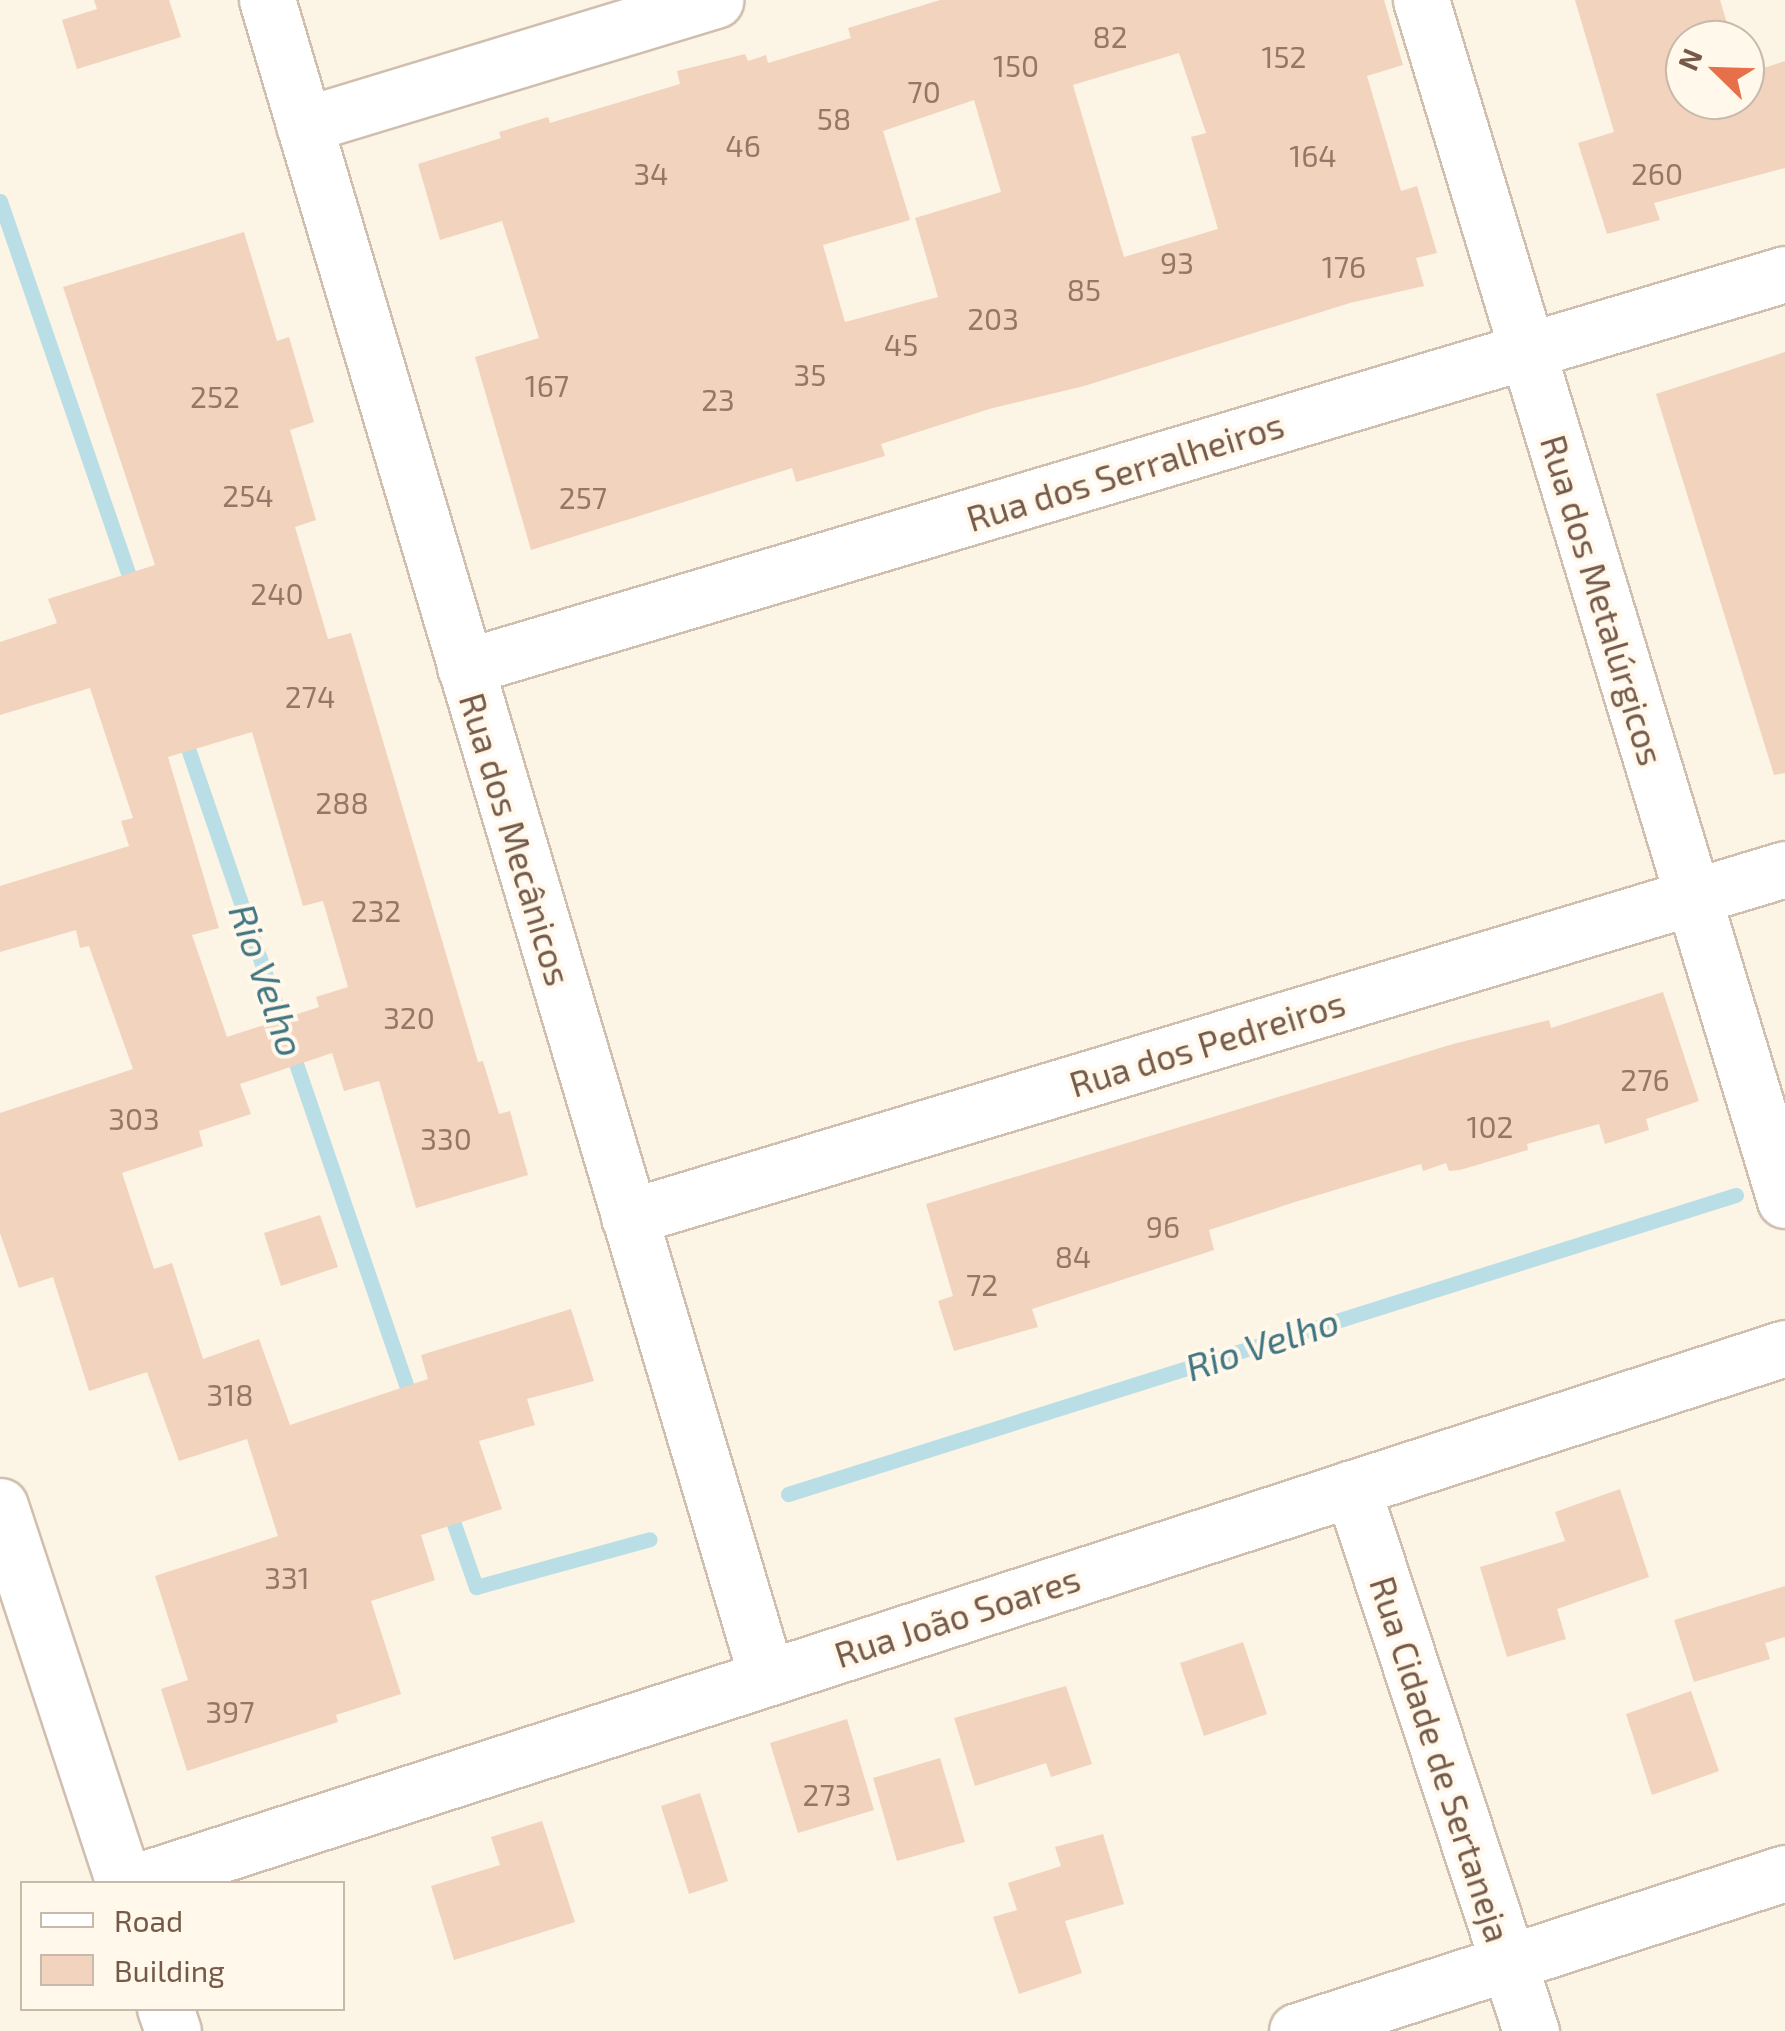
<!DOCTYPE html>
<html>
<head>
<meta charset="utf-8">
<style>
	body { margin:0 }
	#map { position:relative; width:1785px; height:2031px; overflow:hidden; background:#fcf4e5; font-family:"Exo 2",sans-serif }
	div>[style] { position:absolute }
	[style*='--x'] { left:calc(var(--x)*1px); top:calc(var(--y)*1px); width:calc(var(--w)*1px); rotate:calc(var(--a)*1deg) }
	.stream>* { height:15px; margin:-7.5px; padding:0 7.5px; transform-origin:7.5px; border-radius:7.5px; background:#b9dee6 }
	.building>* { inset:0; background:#f2d3bd }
	.roads { filter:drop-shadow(2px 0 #d0beae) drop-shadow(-2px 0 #d0beae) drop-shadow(0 2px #d0beae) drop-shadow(0 -2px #d0beae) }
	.minor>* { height:55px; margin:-27.5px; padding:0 27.5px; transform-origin:27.5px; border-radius:27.5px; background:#fff }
	.secondary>* { height:55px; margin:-27.5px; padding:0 27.5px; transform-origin:27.5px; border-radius:27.5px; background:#fff }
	span { translate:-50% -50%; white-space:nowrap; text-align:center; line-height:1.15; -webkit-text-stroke:8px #fff8eb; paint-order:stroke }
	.number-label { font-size:30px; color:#947867 }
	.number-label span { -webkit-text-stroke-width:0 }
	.street-label { font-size:35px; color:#755a4a }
	.water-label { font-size:38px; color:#417582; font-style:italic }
	.legend { position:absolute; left:20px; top:1881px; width:325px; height:130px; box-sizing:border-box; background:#fff8eb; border:2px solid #c8b9ab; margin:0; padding:12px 18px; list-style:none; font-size:30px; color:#755a4a }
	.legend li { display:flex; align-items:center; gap:20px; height:50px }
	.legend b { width:50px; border:2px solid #c8b9ab }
	.north { position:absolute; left:1665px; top:20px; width:100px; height:100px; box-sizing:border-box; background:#fff8eb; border:2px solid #c8b9ab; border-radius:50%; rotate:293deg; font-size:28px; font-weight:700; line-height:40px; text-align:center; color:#755a4a }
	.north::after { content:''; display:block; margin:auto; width:35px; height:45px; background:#e6704a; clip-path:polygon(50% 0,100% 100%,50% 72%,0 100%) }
</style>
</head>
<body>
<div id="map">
	<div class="stream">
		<i style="--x:0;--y:201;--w:412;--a:71"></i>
		<i style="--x:182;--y:731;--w:712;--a:71.08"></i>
		<i style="--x:788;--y:1494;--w:994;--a:-17.51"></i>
		<i style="--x:448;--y:1507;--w:85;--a:70.7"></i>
		<i style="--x:476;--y:1587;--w:180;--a:-15.4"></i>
	</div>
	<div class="building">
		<i style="clip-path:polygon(94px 0,169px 0,181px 37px,77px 69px,62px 20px,97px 9px)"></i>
		<i style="clip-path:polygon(evenodd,940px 0,1384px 0,1403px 65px,1367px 76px,1401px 191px,1417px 186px,1437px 253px,1416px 258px,1424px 286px,1350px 303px,1084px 386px,989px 409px,881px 444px,885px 456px,796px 482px,792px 468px,531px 550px,475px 357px,539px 338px,502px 221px,440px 240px,418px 164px,501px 138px,499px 132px,548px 117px,550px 123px,680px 84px,677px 71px,745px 54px,748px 61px,766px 55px,768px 63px,851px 38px,848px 28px,940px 0,1179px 53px,1206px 133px,1191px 137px,1218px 229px,1124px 257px,1073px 85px,1179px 53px,940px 0,974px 100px,1001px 192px,915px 218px,938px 297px,845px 322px,823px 245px,910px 220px,883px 131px,974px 100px)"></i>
		<i style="clip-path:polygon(1575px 0,1720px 0,1732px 40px,1685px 40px,1685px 100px,1745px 100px,1745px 74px,1785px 61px,1785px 168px,1654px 203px,1660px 220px,1607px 234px,1578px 143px,1614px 132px)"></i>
		<i style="clip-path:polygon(evenodd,244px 232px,277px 341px,289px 337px,314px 422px,290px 430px,316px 520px,295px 527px,328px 639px,351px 633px,478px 1062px,483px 1061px,499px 1114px,510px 1111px,528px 1175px,416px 1208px,379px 1081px,344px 1091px,332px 1053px,240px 1084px,251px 1114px,199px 1131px,203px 1146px,122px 1173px,154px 1269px,172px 1263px,203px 1359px,259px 1339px,290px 1425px,428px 1379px,421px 1355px,571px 1309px,594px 1381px,527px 1399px,535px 1425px,479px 1441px,502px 1509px,421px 1535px,435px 1580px,371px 1601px,401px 1694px,336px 1715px,338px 1722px,187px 1771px,161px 1689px,188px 1680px,155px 1576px,278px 1536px,247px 1439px,179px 1461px,147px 1372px,89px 1391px,53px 1277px,19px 1288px,0 1233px,0 1113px,133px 1069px,89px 946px,80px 948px,76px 930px,0 952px,0 886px,129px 846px,121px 821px,133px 818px,90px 688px,0 715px,0 642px,57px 623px,48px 599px,155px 565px,63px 287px,244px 232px,252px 732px,303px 906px,323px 901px,348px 987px,316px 997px,319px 1007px,227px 1037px,192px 935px,219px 928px,168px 757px,252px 732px)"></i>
		<i style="clip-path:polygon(1785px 352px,1785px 773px,1774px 775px,1656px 394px)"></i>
		<i style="clip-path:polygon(1663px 992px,1699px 1101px,1646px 1119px,1649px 1130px,1605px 1144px,1599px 1124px,1527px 1144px,1528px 1150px,1460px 1170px,1449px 1171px,1446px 1163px,1423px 1171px,1421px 1164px,1295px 1202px,1209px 1230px,1214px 1250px,1032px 1309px,1038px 1327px,954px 1351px,938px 1301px,953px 1296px,926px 1204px,1453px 1044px,1549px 1020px,1551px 1028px)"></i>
		<i style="clip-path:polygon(320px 1215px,338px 1267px,281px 1286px,264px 1233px)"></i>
		<i style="clip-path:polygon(1620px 1489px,1649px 1577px,1557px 1609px,1566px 1639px,1507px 1657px,1480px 1567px,1565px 1541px,1555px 1512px)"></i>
		<i style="clip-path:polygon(1785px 1586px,1785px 1637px,1765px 1643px,1770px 1659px,1694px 1682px,1674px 1620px)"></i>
		<i style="clip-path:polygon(1243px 1642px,1267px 1714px,1204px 1736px,1180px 1663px)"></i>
		<i style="clip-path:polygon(1066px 1686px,1092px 1764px,1051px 1777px,1046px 1763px,975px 1786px,954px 1718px)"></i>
		<i style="clip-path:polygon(1691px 1691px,1719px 1771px,1652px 1795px,1626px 1714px)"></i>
		<i style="clip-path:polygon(847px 1719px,874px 1810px,798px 1833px,770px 1743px)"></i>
		<i style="clip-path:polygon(940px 1758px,965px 1842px,897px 1861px,873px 1778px)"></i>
		<i style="clip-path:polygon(700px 1793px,728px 1881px,689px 1894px,661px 1806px)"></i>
		<i style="clip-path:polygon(542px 1821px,575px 1922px,454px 1960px,431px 1886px,500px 1865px,491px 1837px)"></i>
		<i style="clip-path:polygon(1103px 1834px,1124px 1904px,1065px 1921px,1082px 1973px,1019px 1994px,993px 1917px,1017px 1910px,1008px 1883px,1061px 1866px,1055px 1847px)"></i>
	</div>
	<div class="roads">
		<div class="minor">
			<i style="--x:1421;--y:0;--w:1254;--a:73.13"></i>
			<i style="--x:304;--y:125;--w:430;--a:-16.9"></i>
			<i style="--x:465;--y:667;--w:1377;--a:-16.58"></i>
			<i style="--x:629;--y:1217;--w:1207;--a:-16.75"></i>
			<i style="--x:1352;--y:1488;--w:572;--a:71.76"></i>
			<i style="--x:767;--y:1678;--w:1070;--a:-17.96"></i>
			<i style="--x:1297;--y:2031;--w:513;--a:-17.94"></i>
		</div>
		<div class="secondary">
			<i style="--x:0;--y:1506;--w:398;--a:71.8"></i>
			<i style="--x:129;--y:1884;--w:670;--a:-17.89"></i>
			<i style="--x:767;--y:1678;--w:1751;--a:-106.59"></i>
			<i style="--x:165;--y:2008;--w:24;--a:71"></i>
		</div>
	</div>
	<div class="number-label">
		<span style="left:1110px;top:36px">82</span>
		<span style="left:1284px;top:56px">152</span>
		<span style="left:1016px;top:65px">150</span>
		<span style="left:924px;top:91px">70</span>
		<span style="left:834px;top:118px">58</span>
		<span style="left:743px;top:145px">46</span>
		<span style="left:1313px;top:155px">164</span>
		<span style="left:651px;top:173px">34</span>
		<span style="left:1657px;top:173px">260</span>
		<span style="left:1177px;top:262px">93</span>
		<span style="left:1344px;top:266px">176</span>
		<span style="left:1084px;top:289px">85</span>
		<span style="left:993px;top:318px">203</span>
		<span style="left:901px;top:344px">45</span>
		<span style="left:810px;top:374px">35</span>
		<span style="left:547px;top:385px">167</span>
		<span style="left:215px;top:396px">252</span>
		<span style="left:718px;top:399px">23</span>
		<span style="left:248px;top:495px">254</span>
		<span style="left:583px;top:497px">257</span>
		<span style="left:277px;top:593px">240</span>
		<span style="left:310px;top:696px">274</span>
		<span style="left:342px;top:802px">288</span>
		<span style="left:376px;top:910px">232</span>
		<span style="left:409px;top:1017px">320</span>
		<span style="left:1645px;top:1079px">276</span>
		<span style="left:134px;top:1118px">303</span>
		<span style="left:1490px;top:1126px">102</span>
		<span style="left:446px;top:1138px">330</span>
		<span style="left:1163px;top:1226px">96</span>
		<span style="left:1073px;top:1256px">84</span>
		<span style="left:982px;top:1284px">72</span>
		<span style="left:230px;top:1394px">318</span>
		<span style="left:287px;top:1577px">331</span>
		<span style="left:230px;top:1711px">397</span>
		<span style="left:827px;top:1794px">273</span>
	</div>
	<div class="street-label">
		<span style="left:1125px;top:471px;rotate:-17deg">Rua dos Serralheiros</span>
		<span style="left:1603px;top:600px;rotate:73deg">Rua dos Metalúrgicos</span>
		<span style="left:516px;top:839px;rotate:73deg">Rua dos Mecânicos</span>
		<span style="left:1207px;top:1043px;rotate:-17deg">Rua dos Pedreiros</span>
		<span style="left:957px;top:1616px;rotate:-18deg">Rua João Soares</span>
		<span style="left:1441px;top:1759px;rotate:72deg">Rua Cidade de Sertaneja</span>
	</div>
	<div class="water-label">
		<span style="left:267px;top:980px;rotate:71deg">Rio Velho</span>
		<span style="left:1262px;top:1344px;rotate:-18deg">Rio Velho</span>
	</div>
	<ul class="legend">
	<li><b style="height:12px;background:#fff"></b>Road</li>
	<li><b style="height:28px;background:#f2d3bd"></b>Building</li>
	</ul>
	<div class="north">N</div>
</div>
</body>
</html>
